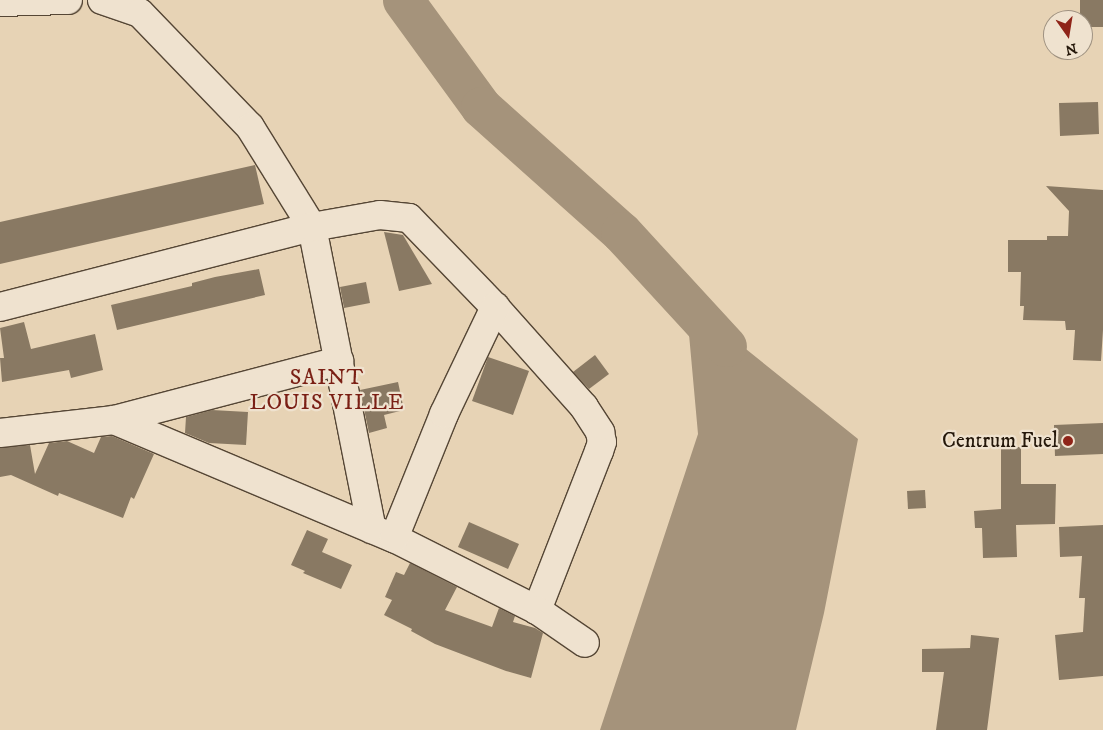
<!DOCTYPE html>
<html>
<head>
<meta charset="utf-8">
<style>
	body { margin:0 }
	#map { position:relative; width:1103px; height:730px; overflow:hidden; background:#e7d3b5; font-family:"IM FELL DW Pica",serif }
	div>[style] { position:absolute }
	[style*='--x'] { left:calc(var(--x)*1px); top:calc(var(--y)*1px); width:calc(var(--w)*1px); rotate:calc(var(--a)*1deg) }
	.water>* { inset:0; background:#a5937b }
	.river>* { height:41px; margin:-20.5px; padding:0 20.5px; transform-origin:20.5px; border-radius:20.5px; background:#a5937b }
	.building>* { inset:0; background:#897963 }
	.roads { filter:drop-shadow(1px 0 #554635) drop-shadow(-1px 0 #554635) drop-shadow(0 1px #554635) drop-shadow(0 -1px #554635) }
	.minor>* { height:28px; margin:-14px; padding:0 14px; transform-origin:14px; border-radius:14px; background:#efe2cf }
	.dots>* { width:14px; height:14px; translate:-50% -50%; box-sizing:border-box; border:2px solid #efe2cf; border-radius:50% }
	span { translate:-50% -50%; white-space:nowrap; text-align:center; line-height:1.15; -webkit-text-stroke:4.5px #efe2cf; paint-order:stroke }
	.poi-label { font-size:21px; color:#24170a }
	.right { translate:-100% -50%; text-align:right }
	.neighbourhood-label { font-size:22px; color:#7a1f14; letter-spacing:1px }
	.north { position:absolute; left:1043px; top:10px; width:50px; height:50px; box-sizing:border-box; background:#efe2cf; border:1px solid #9e9180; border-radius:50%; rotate:167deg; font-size:14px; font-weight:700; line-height:20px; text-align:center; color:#24170a }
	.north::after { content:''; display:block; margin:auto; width:18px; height:22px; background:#8f2418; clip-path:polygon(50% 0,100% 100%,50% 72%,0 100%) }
</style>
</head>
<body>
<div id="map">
	<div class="water">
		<i style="clip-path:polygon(686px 301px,858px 439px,824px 613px,796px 730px,600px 730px,698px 434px)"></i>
	</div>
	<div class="river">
		<i style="--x:403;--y:0;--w:132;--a:53.9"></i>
		<i style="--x:481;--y:107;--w:188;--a:41.8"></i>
		<i style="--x:621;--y:232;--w:155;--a:47.4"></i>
	</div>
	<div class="building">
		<i style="clip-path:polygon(1080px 0,1103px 0,1103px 27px,1083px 27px,1083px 20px,1080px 20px)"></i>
		<i style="clip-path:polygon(1098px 102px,1099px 134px,1060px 136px,1059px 103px)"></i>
		<i style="clip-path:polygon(255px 165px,264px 204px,0 264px,0 222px)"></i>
		<i style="clip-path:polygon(1046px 186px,1103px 190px,1103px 330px,1101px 361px,1073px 360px,1075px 330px,1066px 330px,1065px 321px,1023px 320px,1024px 306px,1020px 306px,1021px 272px,1008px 272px,1008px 240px,1047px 240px,1047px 236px,1068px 236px,1069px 211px)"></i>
		<i style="clip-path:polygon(384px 232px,403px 235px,432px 284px,399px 291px)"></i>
		<i style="clip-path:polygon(259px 269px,265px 295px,117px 330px,111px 305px,192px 286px,192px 283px,215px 277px)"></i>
		<i style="clip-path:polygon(366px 282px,370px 303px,344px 308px,340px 287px)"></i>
		<i style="clip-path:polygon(24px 322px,31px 349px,95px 334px,103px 370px,71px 378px,69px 370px,2px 382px,0 358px,4px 358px,0 328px)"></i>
		<i style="clip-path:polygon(595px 355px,609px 374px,589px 389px,573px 372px)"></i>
		<i style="clip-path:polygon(488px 357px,529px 371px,513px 415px,472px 401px)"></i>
		<i style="clip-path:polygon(398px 382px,404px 410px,384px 415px,387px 428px,369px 433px,360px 390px)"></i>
		<i style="clip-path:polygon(212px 410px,248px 412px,246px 445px,209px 443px,185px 433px,186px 417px)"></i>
		<i style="clip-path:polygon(1103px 423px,1103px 454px,1055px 456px,1054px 425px)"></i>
		<i style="clip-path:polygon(112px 436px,154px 454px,134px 499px,131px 497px,123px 518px,59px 493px,58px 496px,11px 475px,0 477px,0 448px,30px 445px,35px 474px,49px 443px,67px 441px,94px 453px,101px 437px)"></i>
		<i style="clip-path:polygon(1001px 447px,1021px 447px,1021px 484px,1056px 484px,1055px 524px,1016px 525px,1017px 557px,983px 558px,982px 528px,975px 528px,974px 511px,1001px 509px)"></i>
		<i style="clip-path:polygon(925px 490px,926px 508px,908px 509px,907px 491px)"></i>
		<i style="clip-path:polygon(469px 522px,519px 544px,508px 569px,458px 547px)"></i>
		<i style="clip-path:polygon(1103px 525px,1103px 676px,1059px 680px,1055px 635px,1083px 632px,1085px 598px,1079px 598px,1082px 556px,1060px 557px,1059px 527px)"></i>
		<i style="clip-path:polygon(307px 530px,328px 539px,322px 552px,352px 565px,341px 589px,303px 573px,305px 571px,291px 565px)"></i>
		<i style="clip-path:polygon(410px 563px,457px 587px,445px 610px,492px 627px,499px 608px,515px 616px,513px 622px,535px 628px,543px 633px,531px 678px,506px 671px,435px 644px,411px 631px,412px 629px,384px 615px,392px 600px,385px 597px,396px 572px,404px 575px)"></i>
		<i style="clip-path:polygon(971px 635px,999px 638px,987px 730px,936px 730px,944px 672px,922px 672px,922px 649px,970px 648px)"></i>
	</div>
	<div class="roads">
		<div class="minor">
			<i style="--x:102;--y:0;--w:40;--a:18.9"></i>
			<i style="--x:140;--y:13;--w:158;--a:46"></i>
			<i style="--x:250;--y:127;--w:118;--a:58.2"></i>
			<i style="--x:312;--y:227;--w:308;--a:78.8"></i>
			<i style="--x:0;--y:2;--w:68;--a:-1.7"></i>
			<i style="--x:0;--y:307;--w:322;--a:-14.4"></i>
			<i style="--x:312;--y:227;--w:69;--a:-10"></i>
			<i style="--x:380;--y:215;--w:29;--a:6"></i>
			<i style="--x:409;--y:218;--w:124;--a:46"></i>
			<i style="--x:495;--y:307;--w:134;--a:48.3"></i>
			<i style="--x:584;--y:407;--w:30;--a:57"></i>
			<i style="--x:600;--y:432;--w:10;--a:79"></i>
			<i style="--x:602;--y:442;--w:9;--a:108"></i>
			<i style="--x:599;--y:451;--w:171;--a:111.3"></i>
			<i style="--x:114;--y:420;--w:304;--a:22.9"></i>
			<i style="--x:394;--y:538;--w:160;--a:26.7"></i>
			<i style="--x:537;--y:610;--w:58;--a:34.5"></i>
			<i style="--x:0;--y:433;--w:115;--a:-6.5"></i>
			<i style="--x:114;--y:420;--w:233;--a:-14.7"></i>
			<i style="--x:394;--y:538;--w:134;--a:-68"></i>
			<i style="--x:444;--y:414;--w:119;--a:-64.5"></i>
		</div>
	</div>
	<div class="dots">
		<i style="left:1068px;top:441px;background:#8f2418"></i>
	</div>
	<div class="poi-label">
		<span class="right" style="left:1058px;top:441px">Centrum Fuel</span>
	</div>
	<div class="neighbourhood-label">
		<span style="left:327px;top:390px">SAINT<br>LOUIS VILLE</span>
	</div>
	<div class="north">N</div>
</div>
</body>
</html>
